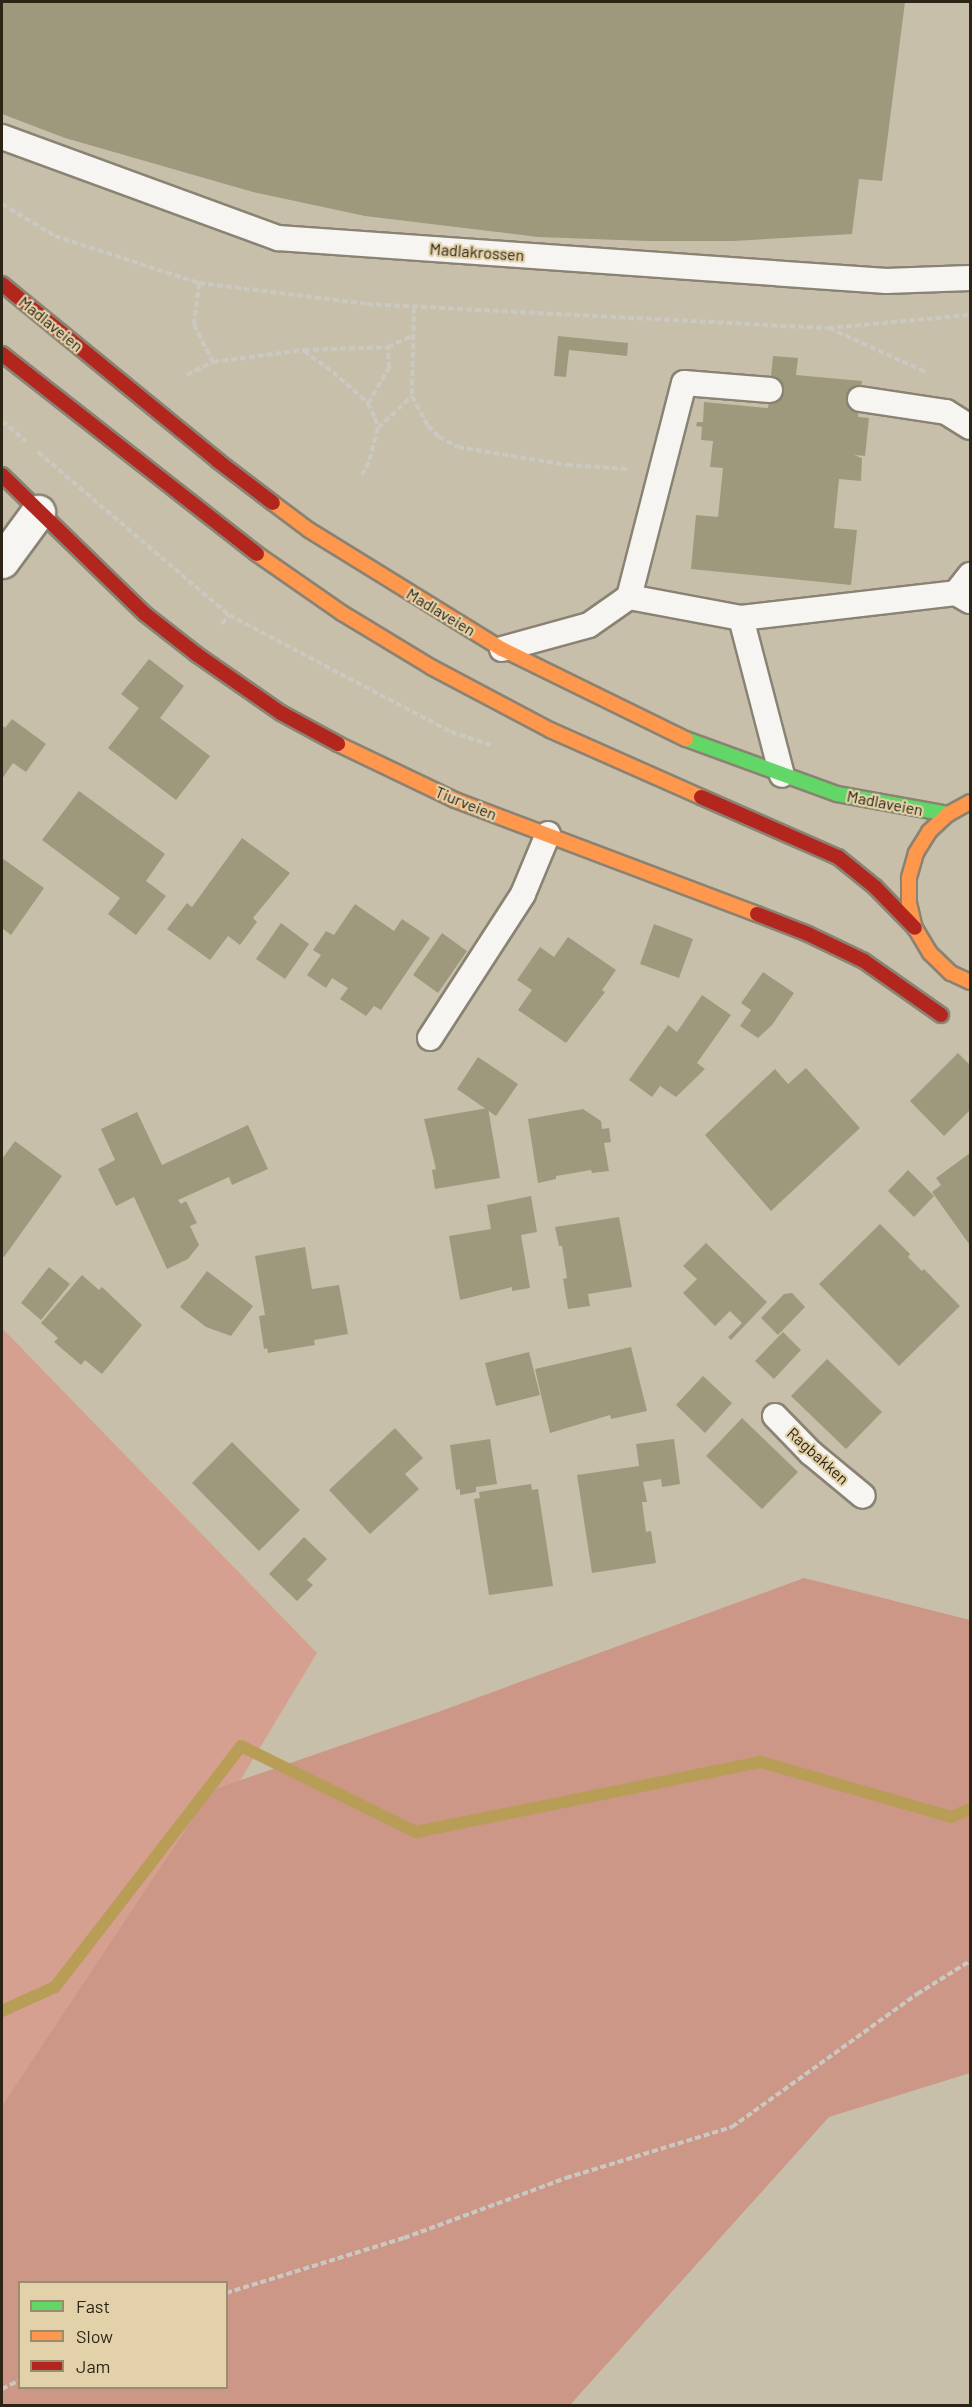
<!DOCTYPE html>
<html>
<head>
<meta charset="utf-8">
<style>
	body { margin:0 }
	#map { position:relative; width:972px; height:2407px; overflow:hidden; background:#c8bfaa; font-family:Barlow,sans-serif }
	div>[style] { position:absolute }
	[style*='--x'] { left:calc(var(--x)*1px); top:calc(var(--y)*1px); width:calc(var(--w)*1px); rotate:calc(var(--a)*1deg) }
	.green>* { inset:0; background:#d6a091 }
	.forest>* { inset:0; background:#cd9788 }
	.stream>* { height:12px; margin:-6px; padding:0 6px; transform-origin:6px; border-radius:6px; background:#b89d57 }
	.building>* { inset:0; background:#9e997d }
	.path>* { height:4px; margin-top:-2px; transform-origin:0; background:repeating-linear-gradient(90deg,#cac8c1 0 6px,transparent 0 9px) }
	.roads { filter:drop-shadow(2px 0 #8a8373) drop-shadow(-2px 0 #8a8373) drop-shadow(0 2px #8a8373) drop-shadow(0 -2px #8a8373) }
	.lane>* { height:24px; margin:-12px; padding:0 12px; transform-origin:12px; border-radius:12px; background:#f7f5f2 }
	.street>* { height:33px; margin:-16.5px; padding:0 16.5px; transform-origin:16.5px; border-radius:16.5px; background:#f7f5f2 }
	.fast>* { height:14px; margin:-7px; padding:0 7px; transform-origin:7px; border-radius:7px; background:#63d668 }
	.slow>* { height:14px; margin:-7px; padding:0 7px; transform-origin:7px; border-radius:7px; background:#ff974d }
	.jam>* { height:14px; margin:-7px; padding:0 7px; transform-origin:7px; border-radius:7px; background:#b3261e }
	span { translate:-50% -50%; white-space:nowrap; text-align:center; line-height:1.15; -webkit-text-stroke:4.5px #e3d1aa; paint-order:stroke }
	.street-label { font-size:16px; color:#2c2516 }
	.frame { position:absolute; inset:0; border:3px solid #2c2516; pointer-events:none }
	.legend { position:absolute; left:18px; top:2281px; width:210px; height:108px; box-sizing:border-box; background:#e3d1aa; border:2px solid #9a8c6f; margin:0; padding:8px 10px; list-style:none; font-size:18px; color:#2c2516 }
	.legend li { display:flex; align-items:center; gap:12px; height:30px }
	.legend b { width:30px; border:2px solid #9a8c6f }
</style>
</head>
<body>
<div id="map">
	<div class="green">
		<i style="clip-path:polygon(2px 1328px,317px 1653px,2px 2176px)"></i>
	</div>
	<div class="forest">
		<i style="clip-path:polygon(evenodd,804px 1578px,970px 1620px,970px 2073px,829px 2117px,570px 2405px,2px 2405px,2px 2106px,212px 1790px,438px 1712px,804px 1578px,20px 2282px,226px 2282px,226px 2388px,20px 2388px,20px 2282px)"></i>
	</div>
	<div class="stream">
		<i style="--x:2;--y:2011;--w:58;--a:-24.4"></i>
		<i style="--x:55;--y:1987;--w:304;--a:-52.3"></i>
		<i style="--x:241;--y:1746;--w:195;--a:26.2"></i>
		<i style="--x:416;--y:1832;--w:352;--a:-11.5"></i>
		<i style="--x:761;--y:1762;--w:198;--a:16.1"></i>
		<i style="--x:951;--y:1817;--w:21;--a:-23"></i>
	</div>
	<div class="building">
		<i style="clip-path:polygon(2px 2px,905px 2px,882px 181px,859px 179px,852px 234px,734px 241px,646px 241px,538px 237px,365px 216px,253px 192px,65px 138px,2px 114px)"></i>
		<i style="clip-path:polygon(558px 336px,628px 343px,627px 356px,569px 350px,566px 377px,554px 376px)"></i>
		<i style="clip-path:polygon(773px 356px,798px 358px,796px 375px,862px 381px,858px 417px,869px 418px,865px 456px,854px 455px,862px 458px,861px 481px,839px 479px,834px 528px,857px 530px,851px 585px,691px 569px,696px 515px,718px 517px,723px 468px,710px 467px,713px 441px,701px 440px,702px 427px,696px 426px,697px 422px,703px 422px,704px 402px,768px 408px)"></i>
		<i style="clip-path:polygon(149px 659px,184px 686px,160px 718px,210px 756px,176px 800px,108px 748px,139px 708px,121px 694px)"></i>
		<i style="clip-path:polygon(12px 719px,46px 744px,26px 772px,13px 763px,2px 779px,2px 725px,5px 728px)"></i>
		<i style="clip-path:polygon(79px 791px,165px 854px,146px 881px,166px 896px,136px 935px,108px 914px,120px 898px,42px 840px)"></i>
		<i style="clip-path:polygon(242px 838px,290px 873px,253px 918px,257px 922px,240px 945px,228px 936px,210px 960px,167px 929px,187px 903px,192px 907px)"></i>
		<i style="clip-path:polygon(2px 858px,44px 888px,11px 935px,2px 928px)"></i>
		<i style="clip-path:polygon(355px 904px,394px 931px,402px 919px,430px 938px,381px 1010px,374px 1006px,366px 1016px,340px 999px,348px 988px,332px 978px,326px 988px,307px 975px,321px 955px,313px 950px,326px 931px,334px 935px)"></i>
		<i style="clip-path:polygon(281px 923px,309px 944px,285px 979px,256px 959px)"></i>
		<i style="clip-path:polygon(654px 924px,693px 939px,679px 978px,640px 964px)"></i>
		<i style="clip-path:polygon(442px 933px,467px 951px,438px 993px,413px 975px)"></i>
		<i style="clip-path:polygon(568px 937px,616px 970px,602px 990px,605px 992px,566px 1043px,518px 1010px,532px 990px,517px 980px,540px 947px,554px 957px)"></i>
		<i style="clip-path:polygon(763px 972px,794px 993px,772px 1025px,758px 1038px,740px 1026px,751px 1010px,741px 1003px)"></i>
		<i style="clip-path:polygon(702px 995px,731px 1015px,697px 1063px,705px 1069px,676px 1097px,660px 1086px,652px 1097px,629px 1080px,668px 1025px,677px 1032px)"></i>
		<i style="clip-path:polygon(958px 1053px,970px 1065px,970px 1110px,944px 1136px,910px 1101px)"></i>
		<i style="clip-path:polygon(478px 1057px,518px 1084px,496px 1116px,457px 1089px)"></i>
		<i style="clip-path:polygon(806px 1068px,860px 1128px,771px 1211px,705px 1135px,775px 1069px,788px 1084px)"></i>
		<i style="clip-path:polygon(488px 1108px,500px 1178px,435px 1189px,432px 1170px,436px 1169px,424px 1119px)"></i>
		<i style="clip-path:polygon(583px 1109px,601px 1121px,602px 1129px,609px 1128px,611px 1142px,604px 1143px,609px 1171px,592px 1173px,591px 1170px,556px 1176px,556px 1179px,538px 1183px,528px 1119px)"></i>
		<i style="clip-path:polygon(137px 1112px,162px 1165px,248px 1125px,268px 1169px,232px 1185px,229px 1177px,178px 1200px,181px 1204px,186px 1201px,197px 1223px,190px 1226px,199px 1245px,188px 1259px,167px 1269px,134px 1197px,116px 1206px,98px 1169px,115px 1160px,101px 1129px)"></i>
		<i style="clip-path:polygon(15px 1141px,62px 1176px,4px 1257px,2px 1256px,2px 1159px)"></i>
		<i style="clip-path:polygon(970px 1153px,970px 1242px,969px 1244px,932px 1192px,941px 1185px,936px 1178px)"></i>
		<i style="clip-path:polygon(908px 1170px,934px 1196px,914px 1217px,888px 1191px)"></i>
		<i style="clip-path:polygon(531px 1196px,537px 1232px,521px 1235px,530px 1288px,512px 1291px,512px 1287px,460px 1300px,449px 1236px,491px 1229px,487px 1205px)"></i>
		<i style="clip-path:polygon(619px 1217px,632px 1287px,588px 1294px,590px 1306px,568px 1309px,563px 1279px,567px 1278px,562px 1246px,559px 1246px,555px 1227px)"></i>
		<i style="clip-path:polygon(880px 1224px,910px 1254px,908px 1257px,922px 1271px,924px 1269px,960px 1306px,899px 1366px,819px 1284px)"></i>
		<i style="clip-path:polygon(706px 1243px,767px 1302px,731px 1340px,728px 1337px,742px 1323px,730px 1311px,715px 1326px,683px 1293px,697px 1279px,683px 1266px)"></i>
		<i style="clip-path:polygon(305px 1247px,312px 1289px,339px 1285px,348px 1334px,314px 1340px,315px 1345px,268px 1353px,267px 1348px,264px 1349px,259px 1316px,265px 1315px,255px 1256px)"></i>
		<i style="clip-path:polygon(49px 1267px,70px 1284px,41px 1320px,21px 1303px)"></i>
		<i style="clip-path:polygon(207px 1271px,253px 1306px,231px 1336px,206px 1327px,180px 1307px)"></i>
		<i style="clip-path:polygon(82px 1275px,99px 1290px,102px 1287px,142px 1325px,102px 1374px,85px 1360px,81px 1365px,54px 1342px,58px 1338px,41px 1323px)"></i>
		<i style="clip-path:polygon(792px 1293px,805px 1307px,778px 1335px,761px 1318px,784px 1294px)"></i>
		<i style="clip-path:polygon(783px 1332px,801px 1350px,774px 1379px,755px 1361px)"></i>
		<i style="clip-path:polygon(631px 1347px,647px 1411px,611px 1419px,610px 1415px,550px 1433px,535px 1369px)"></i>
		<i style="clip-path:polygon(529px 1352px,540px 1395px,496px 1406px,485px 1363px)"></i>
		<i style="clip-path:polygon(827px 1359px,882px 1412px,846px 1449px,791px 1396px)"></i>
		<i style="clip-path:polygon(703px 1376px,732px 1403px,705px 1433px,676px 1405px)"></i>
		<i style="clip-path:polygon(742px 1418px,798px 1472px,762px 1509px,706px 1456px)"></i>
		<i style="clip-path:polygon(395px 1428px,423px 1458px,405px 1474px,419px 1489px,370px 1534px,329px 1490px)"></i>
		<i style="clip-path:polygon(490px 1439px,497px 1484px,476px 1487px,476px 1492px,460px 1495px,460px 1489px,456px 1490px,450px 1445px)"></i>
		<i style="clip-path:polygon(674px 1439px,680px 1484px,662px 1487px,661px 1479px,643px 1482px,647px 1502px,642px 1502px,646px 1532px,651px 1531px,656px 1563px,592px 1573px,577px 1475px,639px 1466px,636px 1444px)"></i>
		<i style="clip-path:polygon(232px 1442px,300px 1510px,259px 1551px,192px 1483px)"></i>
		<i style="clip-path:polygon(531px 1484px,532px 1490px,538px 1489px,553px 1586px,489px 1595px,474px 1499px,480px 1498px,479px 1492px)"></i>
		<i style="clip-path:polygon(304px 1537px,327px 1559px,307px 1580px,313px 1585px,297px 1601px,269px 1574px)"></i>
	</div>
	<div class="path">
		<i style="--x:2;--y:204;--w:62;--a:31.1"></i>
		<i style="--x:55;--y:236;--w:151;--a:18.1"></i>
		<i style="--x:199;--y:283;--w:169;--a:7.1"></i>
		<i style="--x:367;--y:304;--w:462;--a:3"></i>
		<i style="--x:828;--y:328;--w:143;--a:-5.2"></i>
		<i style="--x:199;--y:283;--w:42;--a:96.8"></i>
		<i style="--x:194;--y:325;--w:42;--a:62.8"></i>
		<i style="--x:414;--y:307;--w:89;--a:91.3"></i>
		<i style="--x:412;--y:396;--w:34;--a:62"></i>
		<i style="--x:428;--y:426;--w:16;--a:45"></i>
		<i style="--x:439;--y:437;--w:21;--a:28"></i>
		<i style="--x:458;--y:447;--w:110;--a:9.4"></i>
		<i style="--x:567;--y:465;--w:61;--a:3.8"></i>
		<i style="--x:829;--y:328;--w:107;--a:24.4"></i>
		<i style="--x:304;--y:351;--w:36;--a:36"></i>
		<i style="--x:333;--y:372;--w:47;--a:41.5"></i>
		<i style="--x:368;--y:403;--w:17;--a:65"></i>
		<i style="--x:375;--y:418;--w:10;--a:73"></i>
		<i style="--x:378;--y:428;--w:35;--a:105"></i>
		<i style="--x:369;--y:462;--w:18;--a:119"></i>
		<i style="--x:187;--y:375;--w:29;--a:-27"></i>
		<i style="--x:213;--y:362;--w:92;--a:-7.5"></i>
		<i style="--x:304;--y:350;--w:84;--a:-2"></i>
		<i style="--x:388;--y:347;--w:26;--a:-25"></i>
		<i style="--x:368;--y:403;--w:41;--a:-59"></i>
		<i style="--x:389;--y:368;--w:21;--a:-93"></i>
		<i style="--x:2;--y:421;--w:31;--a:40"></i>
		<i style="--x:378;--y:428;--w:47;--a:-43.3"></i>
		<i style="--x:38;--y:452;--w:251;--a:40.5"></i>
		<i style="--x:222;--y:624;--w:11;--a:-52"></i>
		<i style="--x:229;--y:615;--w:251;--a:27.8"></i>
		<i style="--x:451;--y:732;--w:42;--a:18"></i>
		<i style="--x:226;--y:2293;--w:186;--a:-17.2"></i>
		<i style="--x:404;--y:2238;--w:173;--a:-20.3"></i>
		<i style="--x:566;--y:2178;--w:174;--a:-17.1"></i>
		<i style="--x:732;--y:2127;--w:228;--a:-35.7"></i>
		<i style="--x:917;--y:1994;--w:62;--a:-31.9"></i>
		<i style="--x:2;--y:2389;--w:20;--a:-27"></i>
	</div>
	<div class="roads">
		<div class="lane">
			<i style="--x:2;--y:137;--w:294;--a:20.1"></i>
			<i style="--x:278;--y:238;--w:610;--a:4.05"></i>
			<i style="--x:886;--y:281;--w:84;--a:-2"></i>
			<i style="--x:770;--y:390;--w:86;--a:-175.3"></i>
			<i style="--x:684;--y:383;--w:221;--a:104.4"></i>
			<i style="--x:629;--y:597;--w:114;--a:10.6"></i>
			<i style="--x:741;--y:618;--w:216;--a:-6.6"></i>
			<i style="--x:956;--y:593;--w:16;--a:30"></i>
			<i style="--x:860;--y:399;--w:87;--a:8.6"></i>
			<i style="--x:946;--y:412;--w:28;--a:32"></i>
			<i style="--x:956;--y:593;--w:23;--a:-52"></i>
			<i style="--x:741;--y:618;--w:162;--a:75.4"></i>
			<i style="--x:502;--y:649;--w:90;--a:-15.4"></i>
			<i style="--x:589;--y:625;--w:49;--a:-35"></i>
			<i style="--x:430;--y:1038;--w:171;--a:-57.1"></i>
			<i style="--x:523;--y:894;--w:65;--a:-67.4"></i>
			<i style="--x:775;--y:1416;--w:52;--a:45.8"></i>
			<i style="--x:811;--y:1453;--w:67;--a:39.6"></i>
		</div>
		<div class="street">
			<i style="--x:2;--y:561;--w:61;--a:-53.7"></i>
		</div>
		<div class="fast">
			<i style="--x:686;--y:739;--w:161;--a:20"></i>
			<i style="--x:837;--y:794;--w:113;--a:10.2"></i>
		</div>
		<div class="slow">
			<i style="--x:273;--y:503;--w:45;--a:36.9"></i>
			<i style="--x:309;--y:530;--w:227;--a:31.7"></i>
			<i style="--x:502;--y:649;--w:205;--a:26.1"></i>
			<i style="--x:257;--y:554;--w:103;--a:34.8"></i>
			<i style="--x:342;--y:613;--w:104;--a:31.2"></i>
			<i style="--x:431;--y:667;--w:135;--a:27.9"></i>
			<i style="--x:550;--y:730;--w:165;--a:23.9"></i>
			<i style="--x:338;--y:744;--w:130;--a:25.6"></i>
			<i style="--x:455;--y:800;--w:323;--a:20.7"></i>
			<i style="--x:970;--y:802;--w:25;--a:151"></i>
			<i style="--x:948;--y:814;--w:26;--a:137"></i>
			<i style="--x:929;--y:832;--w:25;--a:122"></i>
			<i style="--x:916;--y:853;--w:26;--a:106"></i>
			<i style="--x:909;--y:878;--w:25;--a:90"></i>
			<i style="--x:909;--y:903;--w:26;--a:77"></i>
			<i style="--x:915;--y:928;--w:29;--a:59"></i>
			<i style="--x:930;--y:953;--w:29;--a:44"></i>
			<i style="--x:951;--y:973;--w:21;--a:25"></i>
		</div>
		<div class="jam">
			<i style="--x:2;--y:284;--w:279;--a:39.3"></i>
			<i style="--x:218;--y:461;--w:69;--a:37.4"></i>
			<i style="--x:2;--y:354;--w:324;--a:38.1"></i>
			<i style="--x:2;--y:475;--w:199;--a:44.2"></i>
			<i style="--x:145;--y:614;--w:65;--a:38.1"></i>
			<i style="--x:196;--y:654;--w:103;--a:34.8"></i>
			<i style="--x:281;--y:713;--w:65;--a:28.5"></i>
			<i style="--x:701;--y:797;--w:150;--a:23.7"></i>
			<i style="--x:838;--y:857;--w:48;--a:39"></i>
			<i style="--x:875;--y:887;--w:57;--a:45.7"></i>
			<i style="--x:757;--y:914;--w:55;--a:21.4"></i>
			<i style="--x:808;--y:934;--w:62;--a:25.7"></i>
			<i style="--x:864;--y:961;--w:94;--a:35"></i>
		</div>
	</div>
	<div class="street-label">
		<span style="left:477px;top:252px;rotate:4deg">Madlakrossen</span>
		<span style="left:51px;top:324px;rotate:39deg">Madlaveien</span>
		<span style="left:441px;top:612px;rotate:31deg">Madlaveien</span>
		<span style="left:466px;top:803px;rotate:22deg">Tiurveien</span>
		<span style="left:885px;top:803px;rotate:11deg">Madlaveien</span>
		<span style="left:818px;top:1456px;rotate:42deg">Ragbakken</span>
	</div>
	<div class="frame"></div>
	<ul class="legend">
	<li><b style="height:8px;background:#63d668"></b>Fast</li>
	<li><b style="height:8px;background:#ff974d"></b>Slow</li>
	<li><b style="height:8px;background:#b3261e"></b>Jam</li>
	</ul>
</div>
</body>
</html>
